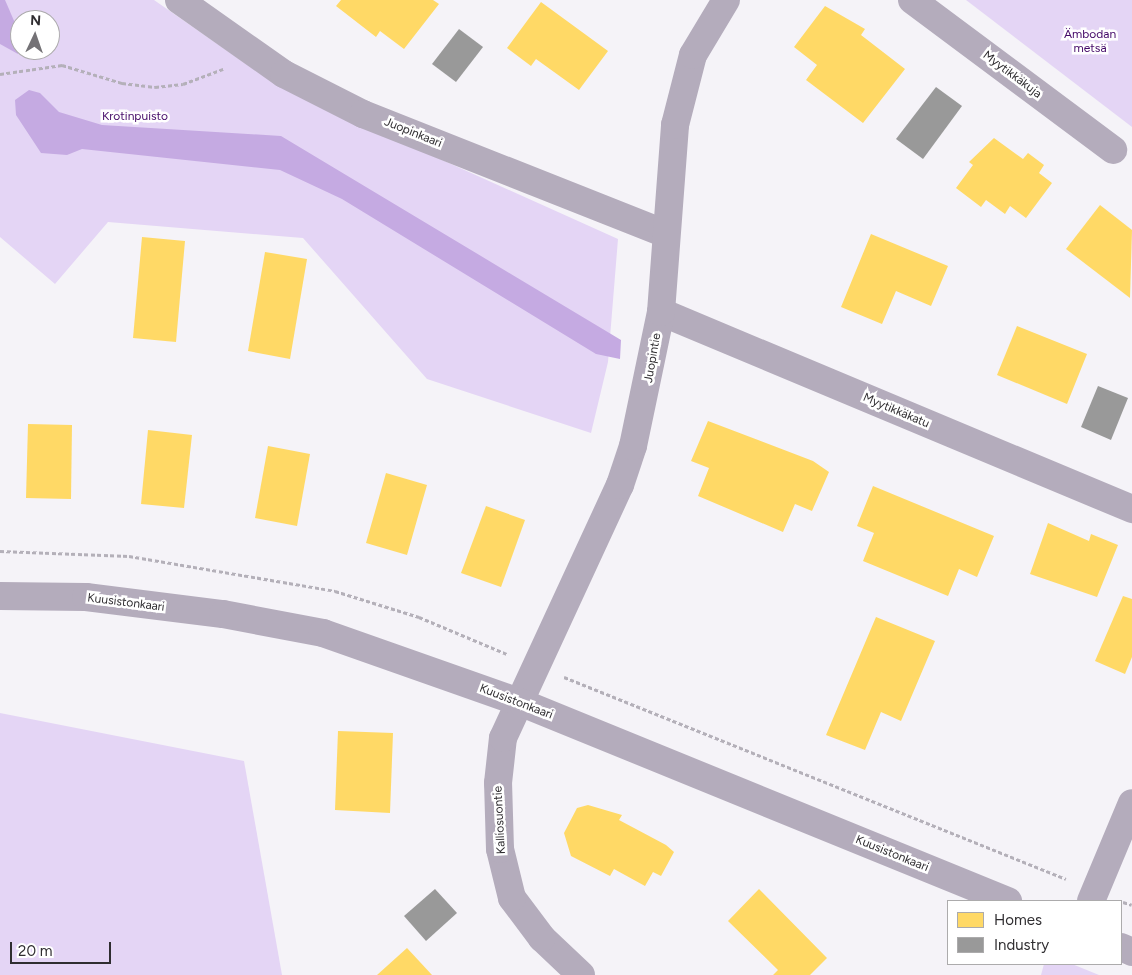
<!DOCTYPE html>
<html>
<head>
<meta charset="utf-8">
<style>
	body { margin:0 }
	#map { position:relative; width:1132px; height:975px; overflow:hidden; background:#f5f3f8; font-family:Figtree,sans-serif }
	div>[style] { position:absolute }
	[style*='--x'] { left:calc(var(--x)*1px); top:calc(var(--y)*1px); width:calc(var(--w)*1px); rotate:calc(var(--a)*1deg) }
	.green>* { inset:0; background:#e4d5f5 }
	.water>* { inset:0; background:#c5aae2 }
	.homes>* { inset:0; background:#ffd966 }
	.industry>* { inset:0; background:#999 }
	.path>* { height:3px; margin-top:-1.5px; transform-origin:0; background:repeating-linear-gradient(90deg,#b4b0b9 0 4px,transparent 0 6.5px) }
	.minor>* { height:28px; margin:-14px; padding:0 14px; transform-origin:14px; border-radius:14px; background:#b4acbc }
	.tertiary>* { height:28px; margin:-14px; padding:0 14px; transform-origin:14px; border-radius:14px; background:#b4acbc }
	span { translate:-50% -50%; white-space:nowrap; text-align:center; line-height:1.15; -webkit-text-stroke:5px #fff; paint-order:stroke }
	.park-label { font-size:12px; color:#430867 }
	.street-label { font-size:12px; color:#2f2d30 }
	.legend { position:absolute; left:947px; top:900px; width:175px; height:65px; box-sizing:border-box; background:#fff; border:1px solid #acabac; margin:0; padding:6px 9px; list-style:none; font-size:15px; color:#2f2d30 }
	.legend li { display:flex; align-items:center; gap:10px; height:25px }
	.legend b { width:25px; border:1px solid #acabac }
	.north { position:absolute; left:10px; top:10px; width:50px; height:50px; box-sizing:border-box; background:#fff; border:1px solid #acabac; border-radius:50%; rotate:3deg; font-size:14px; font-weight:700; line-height:20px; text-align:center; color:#2f2d30 }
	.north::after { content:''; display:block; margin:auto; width:18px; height:22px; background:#747276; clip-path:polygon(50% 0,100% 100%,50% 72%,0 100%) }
	.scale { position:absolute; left:10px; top:942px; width:101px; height:22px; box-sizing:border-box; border:2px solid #2f2d30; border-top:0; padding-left:6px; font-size:15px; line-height:18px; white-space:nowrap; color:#2f2d30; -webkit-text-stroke:4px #fff; paint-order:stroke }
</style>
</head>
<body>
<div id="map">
	<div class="green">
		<i style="clip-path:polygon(evenodd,0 0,154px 0,278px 86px,618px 239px,608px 362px,591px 433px,427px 379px,303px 238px,108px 222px,55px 284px,0 237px,0 0,20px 20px,50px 20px,50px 50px,20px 50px,20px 20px)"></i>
		<i style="clip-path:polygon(966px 0,1132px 0,1132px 127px)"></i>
		<i style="clip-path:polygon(0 713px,244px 761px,282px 975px,0 975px)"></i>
		<i style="clip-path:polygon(1044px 964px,1072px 964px,1099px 975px,1041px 975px)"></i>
	</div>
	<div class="water">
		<i style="clip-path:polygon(0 0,5px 0,15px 23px,18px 54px,0 44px)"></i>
		<i style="clip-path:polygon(29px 90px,40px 93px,59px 112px,102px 125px,281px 136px,621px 340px,620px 359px,596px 354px,342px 199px,280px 170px,82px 149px,67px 155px,41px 153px,16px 115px,15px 100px)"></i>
	</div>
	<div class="homes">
		<i style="clip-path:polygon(341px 0,433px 0,439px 4px,404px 49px,380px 31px,376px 37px,336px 6px)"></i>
		<i style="clip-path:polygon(541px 2px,608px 51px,579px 90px,536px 59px,531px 66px,507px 48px)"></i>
		<i style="clip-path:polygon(825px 6px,865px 29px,861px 35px,905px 69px,863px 123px,806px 80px,817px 65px,794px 47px)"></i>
		<i style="clip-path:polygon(994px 138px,1023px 159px,1028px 153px,1044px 165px,1039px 173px,1052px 183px,1026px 218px,1010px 206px,1005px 214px,986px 200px,981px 207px,956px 188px,973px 165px,969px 162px)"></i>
		<i style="clip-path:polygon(1100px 205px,1132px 230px,1130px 298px,1066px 249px)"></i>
		<i style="clip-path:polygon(871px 234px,948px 266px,931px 306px,896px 291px,882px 324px,841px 307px)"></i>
		<i style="clip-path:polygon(142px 237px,185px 241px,176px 342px,133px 338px)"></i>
		<i style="clip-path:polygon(265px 252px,307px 259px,290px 359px,248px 351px)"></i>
		<i style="clip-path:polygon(1017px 326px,1087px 354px,1067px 404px,997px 375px)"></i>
		<i style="clip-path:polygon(708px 421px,813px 461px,829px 472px,812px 511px,795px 504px,783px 532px,698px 496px,709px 468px,691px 461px)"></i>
		<i style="clip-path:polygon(28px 424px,72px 425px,71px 499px,26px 498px)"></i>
		<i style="clip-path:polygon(148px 430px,192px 435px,184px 508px,141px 504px)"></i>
		<i style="clip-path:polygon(268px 446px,310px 454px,297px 526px,255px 518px)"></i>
		<i style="clip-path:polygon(386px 473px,427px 485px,407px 555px,366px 543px)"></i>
		<i style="clip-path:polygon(873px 486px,994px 536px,977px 577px,959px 569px,948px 596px,863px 561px,874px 533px,857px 526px)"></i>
		<i style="clip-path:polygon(486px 506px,525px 520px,501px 587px,461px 573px)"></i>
		<i style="clip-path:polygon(1048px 523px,1089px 541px,1091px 534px,1118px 545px,1097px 597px,1030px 574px)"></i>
		<i style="clip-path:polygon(1123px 596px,1132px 599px,1132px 657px,1125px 674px,1095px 661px)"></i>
		<i style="clip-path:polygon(876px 617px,935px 641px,901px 721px,881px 712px,865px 750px,826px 735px)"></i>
		<i style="clip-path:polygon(338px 731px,393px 733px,390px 813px,335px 810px)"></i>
		<i style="clip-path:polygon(588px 805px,622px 815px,619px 820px,666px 845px,674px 852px,661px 876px,653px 872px,645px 886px,614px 869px,610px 876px,571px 856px,564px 833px,577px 808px)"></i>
		<i style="clip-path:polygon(759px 889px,827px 958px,810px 975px,773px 975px,778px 970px,728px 921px)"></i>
		<i style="clip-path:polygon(407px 948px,432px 975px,377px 975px)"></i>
	</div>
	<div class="industry">
		<i style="clip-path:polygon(459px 29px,483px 47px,456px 82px,432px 64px)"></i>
		<i style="clip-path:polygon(936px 87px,962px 106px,923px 159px,896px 139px)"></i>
		<i style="clip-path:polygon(1098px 386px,1128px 398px,1111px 440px,1081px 427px)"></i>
		<i style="clip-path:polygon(435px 889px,457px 913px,426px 941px,404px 916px)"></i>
	</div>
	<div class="path">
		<i style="--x:0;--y:74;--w:63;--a:-8.3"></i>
		<i style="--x:62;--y:65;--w:63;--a:16.7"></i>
		<i style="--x:122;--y:83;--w:33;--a:7"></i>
		<i style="--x:155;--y:87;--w:28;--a:-6"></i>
		<i style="--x:183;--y:84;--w:43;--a:-20.6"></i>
		<i style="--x:0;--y:551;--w:129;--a:2.2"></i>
		<i style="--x:129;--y:556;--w:209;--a:9.6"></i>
		<i style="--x:335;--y:591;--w:88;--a:17.2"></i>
		<i style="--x:419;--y:617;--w:95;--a:22.8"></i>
		<i style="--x:564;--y:677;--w:541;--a:21.92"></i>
		<i style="--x:1123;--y:902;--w:9;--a:18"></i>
	</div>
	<div class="minor">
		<i style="--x:179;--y:0;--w:128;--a:35.2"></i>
		<i style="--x:284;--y:74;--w:89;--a:26.9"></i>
		<i style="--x:363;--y:114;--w:324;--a:21.6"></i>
		<i style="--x:912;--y:0;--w:251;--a:36.7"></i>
		<i style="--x:661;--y:312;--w:511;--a:22.7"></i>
		<i style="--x:1091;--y:901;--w:106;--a:-67.3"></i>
		<i style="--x:581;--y:975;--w:54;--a:-136.5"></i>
		<i style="--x:542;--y:938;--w:50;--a:-126.9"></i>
		<i style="--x:512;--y:898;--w:50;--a:-103.8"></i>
		<i style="--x:500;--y:849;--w:66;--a:-91.7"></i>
		<i style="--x:498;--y:783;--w:45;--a:-83.7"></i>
		<i style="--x:503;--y:738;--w:279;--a:-65.2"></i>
		<i style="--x:620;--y:485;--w:41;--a:-71.6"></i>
		<i style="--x:633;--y:446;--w:137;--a:-78.2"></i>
		<i style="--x:661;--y:312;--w:188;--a:-85.7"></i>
		<i style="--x:675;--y:125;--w:72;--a:-75.6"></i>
		<i style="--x:693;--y:55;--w:64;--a:-59"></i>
	</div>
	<div class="tertiary">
		<i style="--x:0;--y:596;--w:86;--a:0.7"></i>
		<i style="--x:86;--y:597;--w:138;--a:7.1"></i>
		<i style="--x:223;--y:614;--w:102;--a:10.8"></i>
		<i style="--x:323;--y:633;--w:211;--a:19.4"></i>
		<i style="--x:522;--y:703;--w:525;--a:22.17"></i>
		<i style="--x:1121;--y:947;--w:12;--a:24"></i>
	</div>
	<div class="park-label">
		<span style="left:1090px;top:42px">Ämbodan<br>metsä</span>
		<span style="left:135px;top:117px">Krotinpuisto</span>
	</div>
	<div class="street-label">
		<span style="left:1012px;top:75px;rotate:37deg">Myytikkäkuja</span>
		<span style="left:413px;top:133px;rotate:22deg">Juopinkaari</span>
		<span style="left:653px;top:358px;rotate:-80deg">Juopintie</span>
		<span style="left:896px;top:411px;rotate:23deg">Myytikkäkatu</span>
		<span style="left:126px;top:603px;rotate:7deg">Kuusistonkaari</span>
		<span style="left:516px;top:702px;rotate:21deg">Kuusistonkaari</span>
		<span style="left:500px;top:820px;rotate:-93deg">Kalliosuontie</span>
		<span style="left:892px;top:854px;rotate:22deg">Kuusistonkaari</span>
	</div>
	<ul class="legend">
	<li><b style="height:14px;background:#ffd966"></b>Homes</li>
	<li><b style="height:14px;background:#999"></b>Industry</li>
	</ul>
	<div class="north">N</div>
	<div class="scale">20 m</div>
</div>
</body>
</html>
